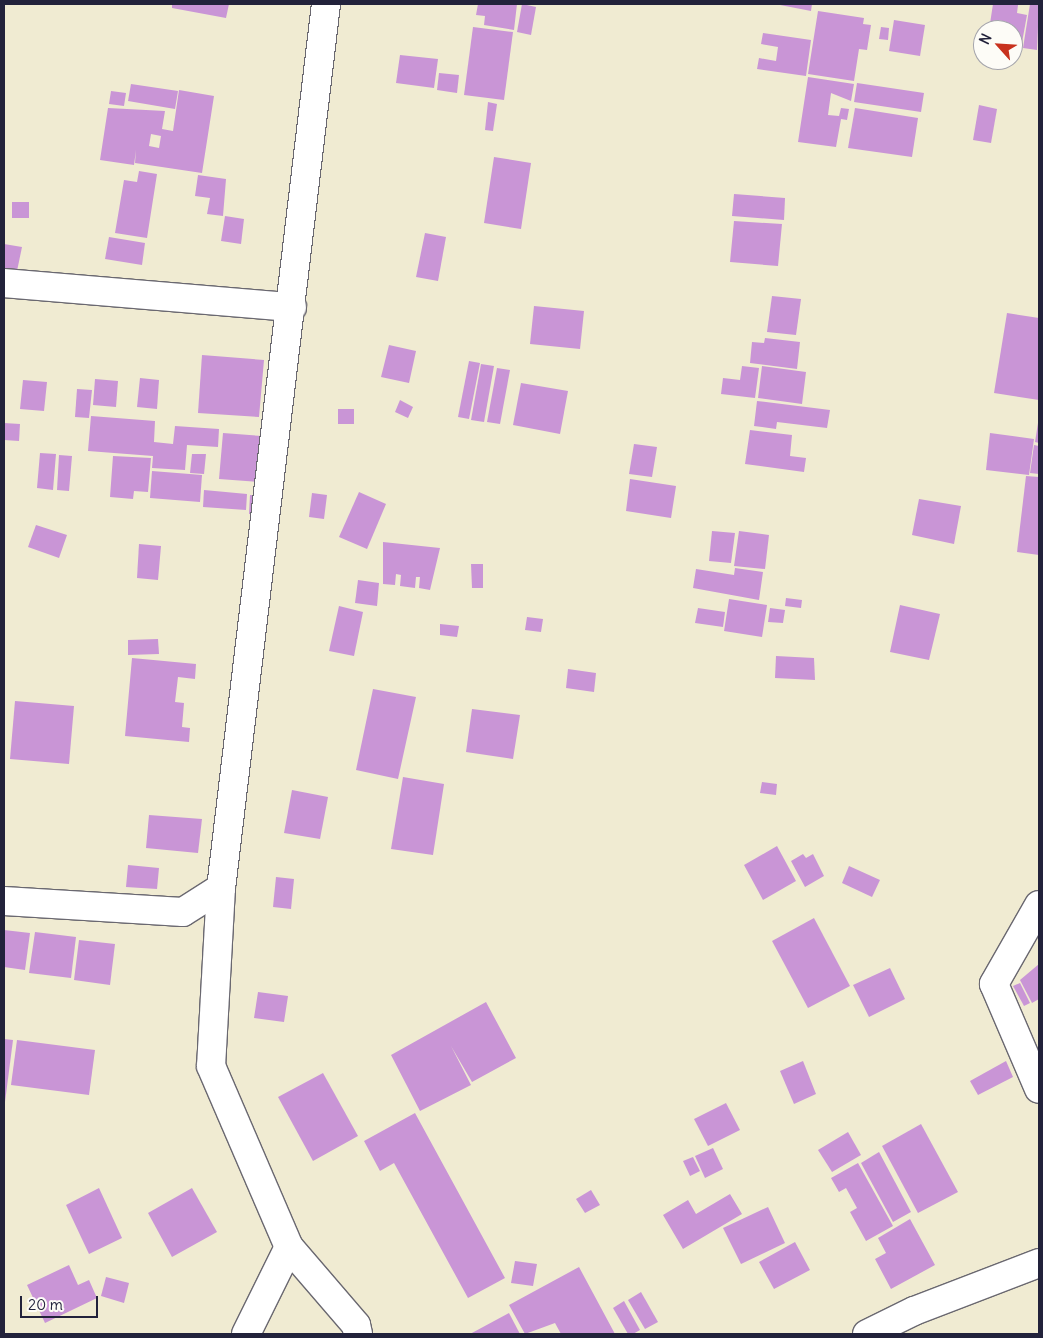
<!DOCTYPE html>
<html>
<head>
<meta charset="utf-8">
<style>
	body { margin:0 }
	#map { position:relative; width:1043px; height:1338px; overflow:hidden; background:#f0ebd2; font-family:Delius,sans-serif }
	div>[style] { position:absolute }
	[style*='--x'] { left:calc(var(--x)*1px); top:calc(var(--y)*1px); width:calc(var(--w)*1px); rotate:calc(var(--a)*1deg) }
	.building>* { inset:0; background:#c995d6 }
	.roads { filter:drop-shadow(1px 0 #6a6870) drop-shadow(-1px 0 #6a6870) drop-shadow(0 1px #6a6870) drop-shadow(0 -1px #6a6870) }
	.street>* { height:28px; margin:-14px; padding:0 14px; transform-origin:14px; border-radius:14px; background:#fff }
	span { translate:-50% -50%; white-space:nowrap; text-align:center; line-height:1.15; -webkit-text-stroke:4px #fdfcf7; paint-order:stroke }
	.frame { position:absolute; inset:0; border:5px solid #22223b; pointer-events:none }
	.north { position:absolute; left:973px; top:20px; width:50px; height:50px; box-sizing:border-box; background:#fdfcf7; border:1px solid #a5a5ac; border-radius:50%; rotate:296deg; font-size:14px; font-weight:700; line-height:20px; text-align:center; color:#22223b }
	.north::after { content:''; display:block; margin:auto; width:18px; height:22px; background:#c8321e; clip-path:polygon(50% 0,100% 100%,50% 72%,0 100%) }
	.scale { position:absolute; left:20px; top:1296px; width:78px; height:22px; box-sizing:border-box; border:2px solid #22223b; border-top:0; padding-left:6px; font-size:15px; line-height:18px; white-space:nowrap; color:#22223b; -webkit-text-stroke:4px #fdfcf7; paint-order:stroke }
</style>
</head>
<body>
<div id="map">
	<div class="building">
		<i style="clip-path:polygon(172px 4px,229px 4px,226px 18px,172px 8px)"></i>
		<i style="clip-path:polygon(478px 4px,517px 4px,514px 30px,484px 25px,485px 16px,476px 15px)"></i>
		<i style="clip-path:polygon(522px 4px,536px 7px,531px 35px,517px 32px)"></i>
		<i style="clip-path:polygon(775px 4px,812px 4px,811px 11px)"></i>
		<i style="clip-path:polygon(993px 4px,1018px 5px,1017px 13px,1027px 15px,1021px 48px,1013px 46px,1013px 30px,989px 30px)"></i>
		<i style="clip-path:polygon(1030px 4px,1039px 4px,1037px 50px,1023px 48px)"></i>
		<i style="clip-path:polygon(818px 11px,864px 18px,863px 24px,871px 25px,867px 50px,859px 49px,854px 81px,808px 74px)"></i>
		<i style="clip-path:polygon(894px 20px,925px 25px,920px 56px,889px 51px)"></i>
		<i style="clip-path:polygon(473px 27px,513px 32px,504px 100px,464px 95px)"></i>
		<i style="clip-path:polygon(881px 27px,889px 28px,888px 40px,879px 39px)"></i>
		<i style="clip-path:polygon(763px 33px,811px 40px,806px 76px,757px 69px,759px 58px,776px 61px,778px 47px,761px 44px)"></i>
		<i style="clip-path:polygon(400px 55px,438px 59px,434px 88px,396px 83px)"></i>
		<i style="clip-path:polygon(439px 73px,459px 75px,457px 93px,437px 90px)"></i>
		<i style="clip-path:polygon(808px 77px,854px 84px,851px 101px,831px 93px,828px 115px,839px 116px,841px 108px,849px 109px,847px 120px,841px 119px,836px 147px,798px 142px)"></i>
		<i style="clip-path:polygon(857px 83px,924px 93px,921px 112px,854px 102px)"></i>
		<i style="clip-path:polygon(131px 84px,178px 91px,175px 109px,128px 101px)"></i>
		<i style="clip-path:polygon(evenodd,179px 90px,214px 96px,202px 173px,135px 163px,136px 150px,134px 165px,100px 160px,108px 108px,165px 111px,162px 129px,173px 131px,179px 90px,151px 134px,161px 136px,159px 148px,149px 146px,151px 134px)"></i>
		<i style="clip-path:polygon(111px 91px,126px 93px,124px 106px,109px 104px)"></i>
		<i style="clip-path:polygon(488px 102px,497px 104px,493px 131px,485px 130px)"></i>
		<i style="clip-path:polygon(979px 105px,997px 109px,991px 143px,973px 140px)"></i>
		<i style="clip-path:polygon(855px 108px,918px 118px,912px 157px,848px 148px)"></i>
		<i style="clip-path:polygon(494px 157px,531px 163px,521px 229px,484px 223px)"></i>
		<i style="clip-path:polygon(139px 171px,157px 174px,147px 238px,115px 233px,124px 180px,137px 182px)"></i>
		<i style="clip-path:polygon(198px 175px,226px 179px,223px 216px,207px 214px,210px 198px,195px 196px)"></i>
		<i style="clip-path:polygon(734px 194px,785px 198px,784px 220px,732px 216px)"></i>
		<i style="clip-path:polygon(12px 202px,29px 202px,29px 218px,12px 218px)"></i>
		<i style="clip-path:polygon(225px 216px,244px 219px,241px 244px,221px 241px)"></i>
		<i style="clip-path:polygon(734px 221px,782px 224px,778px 266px,730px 262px)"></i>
		<i style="clip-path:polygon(425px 233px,446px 237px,438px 281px,416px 277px)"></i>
		<i style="clip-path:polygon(109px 237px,145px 243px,142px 265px,105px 259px)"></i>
		<i style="clip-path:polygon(4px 244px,22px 247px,17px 271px,4px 269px)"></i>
		<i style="clip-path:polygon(772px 296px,801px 299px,796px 335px,767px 332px)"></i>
		<i style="clip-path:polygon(534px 306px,584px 311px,580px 349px,530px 344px)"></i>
		<i style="clip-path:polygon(1007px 313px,1039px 318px,1039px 400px,994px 393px)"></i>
		<i style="clip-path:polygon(765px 338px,800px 342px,797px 369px,750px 363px,752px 342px,764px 343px)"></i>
		<i style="clip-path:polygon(389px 345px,416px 351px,409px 383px,381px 377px)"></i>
		<i style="clip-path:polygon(202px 355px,264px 360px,259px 417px,198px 413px)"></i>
		<i style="clip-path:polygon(469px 361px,480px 363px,469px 419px,458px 417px)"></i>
		<i style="clip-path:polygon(481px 364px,494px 366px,484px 422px,471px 420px)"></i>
		<i style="clip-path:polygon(742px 366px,759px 368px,755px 398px,721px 394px,723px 378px,740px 380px)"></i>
		<i style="clip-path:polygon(762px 366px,806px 372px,802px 404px,758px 398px)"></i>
		<i style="clip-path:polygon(497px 368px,510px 370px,500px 424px,487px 422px)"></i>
		<i style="clip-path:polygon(140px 378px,159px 380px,157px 409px,137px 407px)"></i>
		<i style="clip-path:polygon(95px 379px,118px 381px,116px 407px,93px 405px)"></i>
		<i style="clip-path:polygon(23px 380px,47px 382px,44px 411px,20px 409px)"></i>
		<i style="clip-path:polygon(521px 383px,568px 391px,560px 434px,513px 425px)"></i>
		<i style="clip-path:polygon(77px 389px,92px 390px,89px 418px,75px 417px)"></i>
		<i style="clip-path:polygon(400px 400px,413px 407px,408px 418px,395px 412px)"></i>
		<i style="clip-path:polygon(757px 401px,830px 410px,827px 428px,777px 422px,776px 429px,754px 426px)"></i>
		<i style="clip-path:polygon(338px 409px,354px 409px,354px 424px,338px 424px)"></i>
		<i style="clip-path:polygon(91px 416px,155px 421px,154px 442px,173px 444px,175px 426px,219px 429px,218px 447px,187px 445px,185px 470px,152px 468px,153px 456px,88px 451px)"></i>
		<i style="clip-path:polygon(4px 423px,20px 424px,19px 441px,4px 440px)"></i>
		<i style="clip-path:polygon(1038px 423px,1039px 423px,1039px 443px,1035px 442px)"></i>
		<i style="clip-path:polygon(750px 430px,792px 435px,790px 456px,806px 458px,804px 472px,745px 464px)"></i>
		<i style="clip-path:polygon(223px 433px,262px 436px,258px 482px,219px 479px)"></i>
		<i style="clip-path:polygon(990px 433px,1034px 439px,1029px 475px,986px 470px)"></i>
		<i style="clip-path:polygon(634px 444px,657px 447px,652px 477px,629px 474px)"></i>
		<i style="clip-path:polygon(1034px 445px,1039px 446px,1039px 474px,1030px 473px)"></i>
		<i style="clip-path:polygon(40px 453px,56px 454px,53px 490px,37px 488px)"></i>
		<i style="clip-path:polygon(192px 454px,206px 454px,204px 474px,190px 473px)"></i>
		<i style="clip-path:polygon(59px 455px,72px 456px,69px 491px,57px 490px)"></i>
		<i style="clip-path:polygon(113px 456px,151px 458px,148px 492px,134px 491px,133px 499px,110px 497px)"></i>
		<i style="clip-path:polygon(152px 471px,202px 475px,200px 502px,150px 498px)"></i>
		<i style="clip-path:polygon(1026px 476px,1039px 477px,1039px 555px,1017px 552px)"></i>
		<i style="clip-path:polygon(630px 479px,676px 486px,671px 518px,626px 511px)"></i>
		<i style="clip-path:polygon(204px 490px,247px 494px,246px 510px,203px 507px)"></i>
		<i style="clip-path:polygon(359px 492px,386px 504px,367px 549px,339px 537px)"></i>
		<i style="clip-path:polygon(312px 493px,327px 495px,324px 519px,309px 517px)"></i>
		<i style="clip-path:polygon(250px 495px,262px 496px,260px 514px,249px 514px)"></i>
		<i style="clip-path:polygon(919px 499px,961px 506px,954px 544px,912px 535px)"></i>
		<i style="clip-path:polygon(36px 525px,67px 535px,59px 558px,28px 547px)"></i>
		<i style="clip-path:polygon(712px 531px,735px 533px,731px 563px,709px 561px)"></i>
		<i style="clip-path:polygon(739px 531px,769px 535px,765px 569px,734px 566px)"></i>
		<i style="clip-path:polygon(383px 542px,440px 548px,430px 590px,419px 588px,420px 577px,416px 577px,415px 588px,400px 586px,401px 575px,396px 574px,395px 585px,383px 584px)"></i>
		<i style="clip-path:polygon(139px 544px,161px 546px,158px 580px,137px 578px)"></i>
		<i style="clip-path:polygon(471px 564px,483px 564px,483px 588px,472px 588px)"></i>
		<i style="clip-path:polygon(735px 568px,763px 572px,759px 600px,693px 588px,696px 569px,734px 575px)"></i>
		<i style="clip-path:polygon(358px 580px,379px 583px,377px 606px,355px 603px)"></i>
		<i style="clip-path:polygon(786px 598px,802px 600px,801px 608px,785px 606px)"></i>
		<i style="clip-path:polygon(729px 599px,767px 605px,762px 637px,724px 631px)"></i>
		<i style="clip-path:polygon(900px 605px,940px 614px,929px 660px,890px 652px)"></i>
		<i style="clip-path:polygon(339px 606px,363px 612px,354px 656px,329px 651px)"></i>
		<i style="clip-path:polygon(698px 608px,725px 612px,723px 627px,695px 623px)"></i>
		<i style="clip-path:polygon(770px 608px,785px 610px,783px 623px,768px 622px)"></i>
		<i style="clip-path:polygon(527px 617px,543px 619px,541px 632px,525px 630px)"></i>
		<i style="clip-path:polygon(440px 624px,459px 626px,457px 637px,440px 635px)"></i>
		<i style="clip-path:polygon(158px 639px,159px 654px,128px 655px,128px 640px)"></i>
		<i style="clip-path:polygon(776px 656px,814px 658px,815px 680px,775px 678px)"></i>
		<i style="clip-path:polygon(132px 658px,196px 664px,195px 679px,178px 677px,175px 702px,184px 703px,182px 727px,190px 728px,189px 742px,125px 736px)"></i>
		<i style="clip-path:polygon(568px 669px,596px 673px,594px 692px,566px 688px)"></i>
		<i style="clip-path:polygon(373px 689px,416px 697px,398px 779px,356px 770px)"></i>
		<i style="clip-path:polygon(15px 701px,74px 706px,69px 764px,10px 759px)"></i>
		<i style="clip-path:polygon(472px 709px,520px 715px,513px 759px,466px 752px)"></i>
		<i style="clip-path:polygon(403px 777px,444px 784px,433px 855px,391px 849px)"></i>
		<i style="clip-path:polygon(762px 782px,777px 784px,776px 795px,760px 793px)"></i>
		<i style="clip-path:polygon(292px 790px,328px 797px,320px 839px,284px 833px)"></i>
		<i style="clip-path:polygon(149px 815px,202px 819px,198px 853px,146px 848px)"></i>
		<i style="clip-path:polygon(777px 846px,796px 881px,763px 900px,744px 865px)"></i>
		<i style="clip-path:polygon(803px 854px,806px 858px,813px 854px,824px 876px,805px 887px,791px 861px)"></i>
		<i style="clip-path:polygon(128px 865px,159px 868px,157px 889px,126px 887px)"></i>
		<i style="clip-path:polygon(849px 866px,880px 880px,872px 897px,842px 883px)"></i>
		<i style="clip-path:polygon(276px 877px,294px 879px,291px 909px,273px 907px)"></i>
		<i style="clip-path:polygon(814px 918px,850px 986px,808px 1008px,772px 941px)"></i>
		<i style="clip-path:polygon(4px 930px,30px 933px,25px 970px,4px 967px)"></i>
		<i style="clip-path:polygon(35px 932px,76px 937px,71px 978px,29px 973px)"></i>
		<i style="clip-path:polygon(79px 940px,115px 944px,110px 985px,74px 980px)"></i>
		<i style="clip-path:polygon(1039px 964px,1039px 999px,1032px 1003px,1020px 980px)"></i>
		<i style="clip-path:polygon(890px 968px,905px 999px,869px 1017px,853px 985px)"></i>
		<i style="clip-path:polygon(1020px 983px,1030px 1003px,1024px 1006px,1013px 986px)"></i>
		<i style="clip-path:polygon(258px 992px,288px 996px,284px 1022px,254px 1018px)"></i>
		<i style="clip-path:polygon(486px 1002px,516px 1058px,472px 1082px,451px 1046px,471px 1085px,420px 1111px,391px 1055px)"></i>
		<i style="clip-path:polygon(4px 1039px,13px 1040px,5px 1102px,4px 1102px)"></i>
		<i style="clip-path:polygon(17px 1040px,95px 1050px,89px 1095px,11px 1085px)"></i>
		<i style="clip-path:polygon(803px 1061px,816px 1094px,794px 1104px,780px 1071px)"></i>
		<i style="clip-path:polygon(1006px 1061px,1013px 1077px,978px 1095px,970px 1081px)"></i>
		<i style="clip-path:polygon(323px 1073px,358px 1136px,313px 1161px,278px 1097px)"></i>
		<i style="clip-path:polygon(726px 1103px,740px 1130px,708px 1146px,694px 1119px)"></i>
		<i style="clip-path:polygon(415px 1113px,505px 1278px,468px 1298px,394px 1163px,380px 1171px,364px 1141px)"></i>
		<i style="clip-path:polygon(921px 1124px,958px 1192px,918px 1213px,882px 1146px)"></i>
		<i style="clip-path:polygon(848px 1132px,861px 1155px,832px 1172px,818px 1150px)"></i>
		<i style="clip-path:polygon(713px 1148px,723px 1169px,705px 1178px,695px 1156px)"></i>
		<i style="clip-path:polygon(879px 1152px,911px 1212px,893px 1222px,861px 1163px)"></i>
		<i style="clip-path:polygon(693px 1157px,700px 1171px,690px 1176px,683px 1161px)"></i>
		<i style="clip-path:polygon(858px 1163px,893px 1226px,866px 1241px,850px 1212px,857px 1208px,846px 1188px,839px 1192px,831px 1178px)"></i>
		<i style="clip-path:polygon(99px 1188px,122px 1238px,89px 1254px,66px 1205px)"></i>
		<i style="clip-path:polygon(192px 1188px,217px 1232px,172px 1257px,148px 1213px)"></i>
		<i style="clip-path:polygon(591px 1190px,600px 1205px,585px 1213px,576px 1199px)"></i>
		<i style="clip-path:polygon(730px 1194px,742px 1214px,683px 1249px,663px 1215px,688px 1200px,696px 1214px)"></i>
		<i style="clip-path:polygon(768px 1207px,785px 1243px,741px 1264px,723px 1228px)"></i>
		<i style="clip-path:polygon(910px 1219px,935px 1265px,891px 1289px,875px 1259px,886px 1253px,878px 1238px)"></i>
		<i style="clip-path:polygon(795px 1242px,810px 1270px,774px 1289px,759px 1262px)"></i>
		<i style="clip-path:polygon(515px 1261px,537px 1264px,533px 1286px,511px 1283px)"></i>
		<i style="clip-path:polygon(69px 1265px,78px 1285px,89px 1280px,97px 1298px,45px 1323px,27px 1285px)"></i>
		<i style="clip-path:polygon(579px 1267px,615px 1334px,561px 1334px,555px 1323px,525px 1334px,509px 1305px)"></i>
		<i style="clip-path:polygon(106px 1277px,129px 1283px,124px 1303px,101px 1296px)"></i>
		<i style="clip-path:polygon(641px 1292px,658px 1322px,645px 1329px,628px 1300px)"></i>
		<i style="clip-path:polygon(624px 1301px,640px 1330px,633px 1334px,628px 1334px,613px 1308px)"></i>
		<i style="clip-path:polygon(509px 1313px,520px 1334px,470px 1334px)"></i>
	</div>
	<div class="roads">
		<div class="street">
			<i style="--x:326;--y:4;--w:890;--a:96.77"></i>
			<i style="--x:221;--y:888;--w:178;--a:93.2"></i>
			<i style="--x:211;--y:1066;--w:197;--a:66.7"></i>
			<i style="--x:289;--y:1247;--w:103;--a:49.3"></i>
			<i style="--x:356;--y:1325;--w:9;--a:77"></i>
			<i style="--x:4;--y:283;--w:289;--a:4.8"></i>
			<i style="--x:4;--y:901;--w:179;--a:3.5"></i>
			<i style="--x:183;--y:912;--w:45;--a:-32.3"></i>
			<i style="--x:1039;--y:905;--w:91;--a:119.7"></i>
			<i style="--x:994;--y:984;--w:114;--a:66.8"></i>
			<i style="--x:246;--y:1334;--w:97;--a:-63.7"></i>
			<i style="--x:867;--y:1334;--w:52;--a:-26.1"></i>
			<i style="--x:914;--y:1311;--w:134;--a:-21"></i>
		</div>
	</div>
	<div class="frame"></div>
	<div class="north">N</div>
	<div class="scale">20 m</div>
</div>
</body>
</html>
